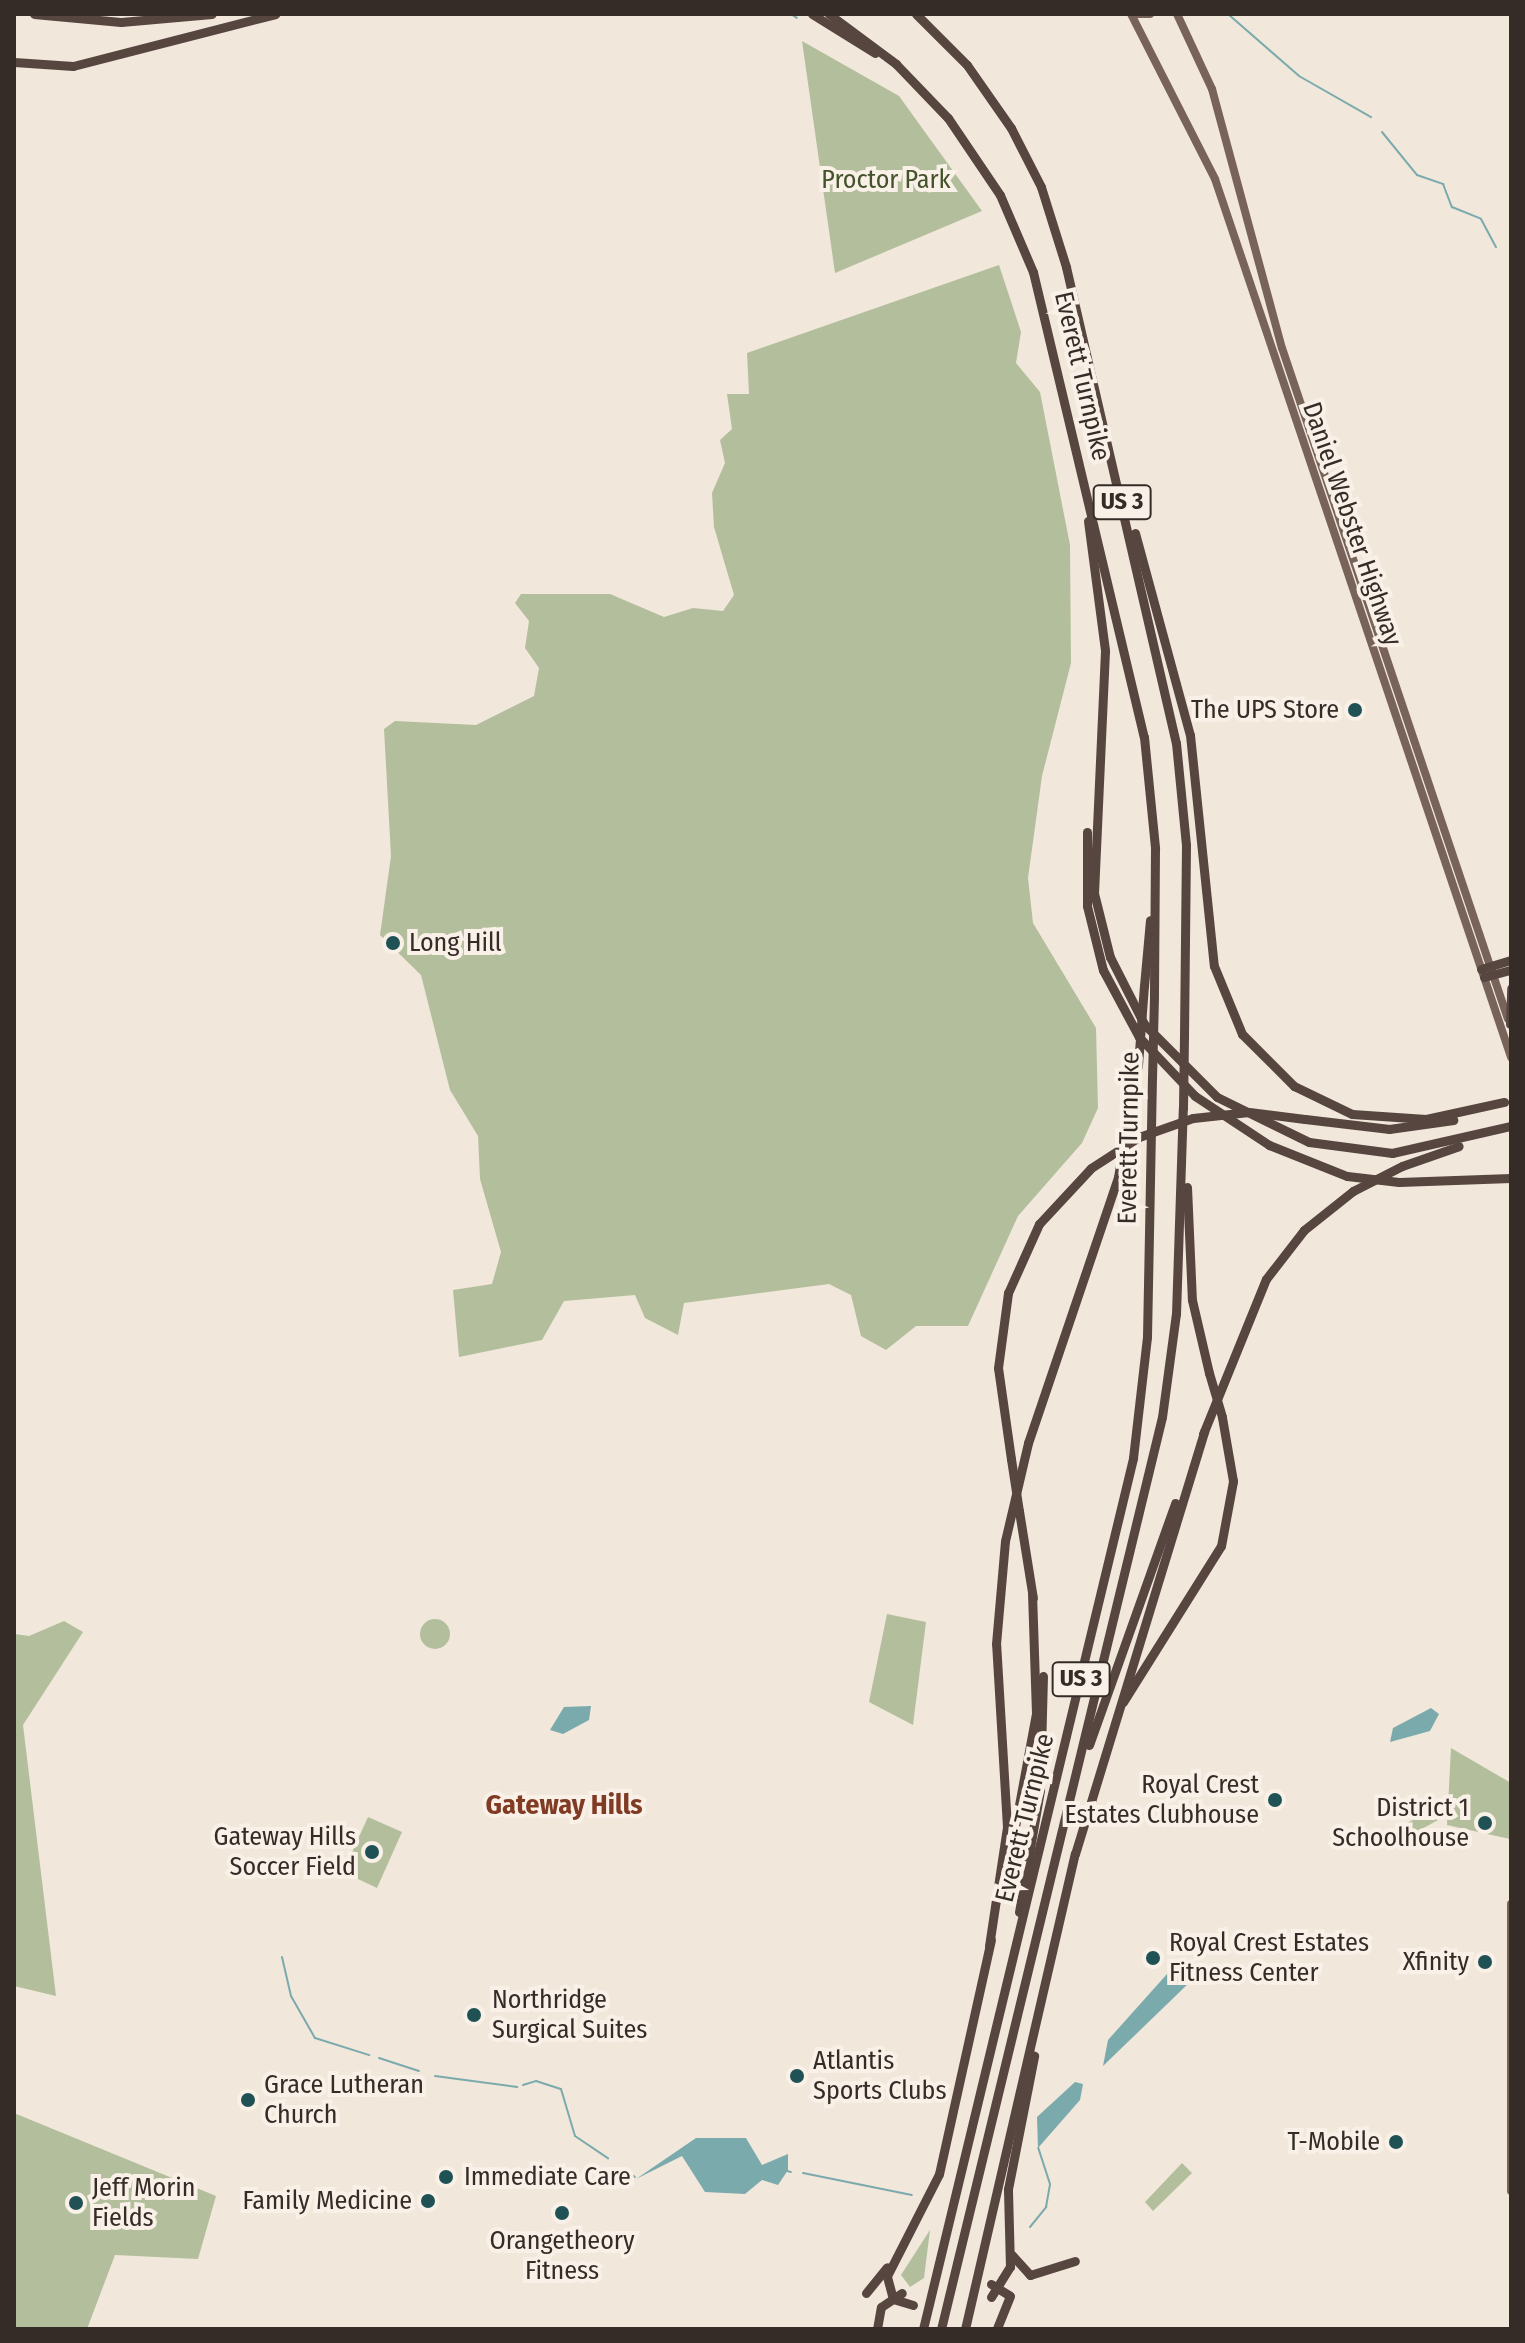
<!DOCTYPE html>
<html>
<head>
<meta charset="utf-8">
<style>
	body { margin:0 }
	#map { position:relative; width:1525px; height:2343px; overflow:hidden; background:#f1e7db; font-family:"Fira Sans Condensed",sans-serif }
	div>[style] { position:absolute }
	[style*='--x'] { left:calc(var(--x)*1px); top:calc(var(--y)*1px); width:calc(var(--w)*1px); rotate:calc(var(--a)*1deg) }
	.green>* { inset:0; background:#b3bf9c }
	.round { border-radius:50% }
	.water>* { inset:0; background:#7baaad }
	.stream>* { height:2px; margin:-1px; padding:0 1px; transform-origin:1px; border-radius:1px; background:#7baaad }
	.major>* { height:8px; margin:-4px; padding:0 4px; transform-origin:4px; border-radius:4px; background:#776359 }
	.highway>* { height:9px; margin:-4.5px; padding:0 4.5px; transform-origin:4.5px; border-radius:4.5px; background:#56463f }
	.highway-bridge>* { height:9px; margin:-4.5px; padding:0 4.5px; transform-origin:4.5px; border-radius:4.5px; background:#56463f }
	.dots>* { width:22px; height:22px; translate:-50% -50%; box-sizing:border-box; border:4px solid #f9f1e7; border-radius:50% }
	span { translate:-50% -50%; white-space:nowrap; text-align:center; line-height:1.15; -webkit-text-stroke:8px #f9f1e7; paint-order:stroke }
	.shield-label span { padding:2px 6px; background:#f9f1e7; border:2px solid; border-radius:6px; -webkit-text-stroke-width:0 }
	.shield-label { font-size:24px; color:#352c28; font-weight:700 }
	.park-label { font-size:26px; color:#44532c }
	.street-label { font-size:26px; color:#352c28 }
	.poi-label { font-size:26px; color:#352c28 }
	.right { translate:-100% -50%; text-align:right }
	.left { translate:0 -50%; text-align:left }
	.neighbourhood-label { font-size:28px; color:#813b24; font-weight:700 }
	.frame { position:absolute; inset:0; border:16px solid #352c28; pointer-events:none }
</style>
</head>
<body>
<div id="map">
	<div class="green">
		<i style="clip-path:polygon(802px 41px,899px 96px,982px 211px,835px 273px)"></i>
		<i style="clip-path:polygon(999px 265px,1021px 332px,1016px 363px,1040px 392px,1070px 545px,1071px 663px,1042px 776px,1028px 878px,1033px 923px,1096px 1028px,1098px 1108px,1082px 1143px,1018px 1216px,968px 1326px,916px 1326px,886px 1350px,861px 1336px,851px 1295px,829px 1284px,684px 1303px,678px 1335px,645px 1318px,635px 1295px,564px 1301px,542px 1340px,459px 1357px,453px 1290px,492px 1284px,501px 1252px,480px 1179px,478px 1136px,450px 1090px,421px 975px,380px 935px,391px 856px,384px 729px,395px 721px,476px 725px,534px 696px,539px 668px,525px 648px,529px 621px,515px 603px,521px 594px,610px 594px,664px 617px,693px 608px,723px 611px,734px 595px,714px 527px,712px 493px,725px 463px,720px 440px,732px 429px,727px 394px,749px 394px,747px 353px)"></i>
		<i style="clip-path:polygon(887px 1614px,926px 1622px,913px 1725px,869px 1702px)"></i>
		<i class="round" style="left:420px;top:1619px;width:30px;height:30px"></i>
		<i style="clip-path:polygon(64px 1621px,83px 1632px,23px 1725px,56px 1996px,14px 1986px,14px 1622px,15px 1634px,29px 1636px)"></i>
		<i style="clip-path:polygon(1451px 1748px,1511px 1783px,1510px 1839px,1447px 1825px)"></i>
		<i style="clip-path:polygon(1434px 1808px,1440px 1819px,1392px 1845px,1386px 1835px)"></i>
		<i style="clip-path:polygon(368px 1817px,402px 1832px,377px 1888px,343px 1872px)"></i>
		<i style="clip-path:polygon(14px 2113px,216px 2196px,198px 2259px,115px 2255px,87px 2329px,14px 2329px)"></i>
		<i style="clip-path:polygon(1182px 2163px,1192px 2173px,1153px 2211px,1145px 2202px)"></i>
		<i style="clip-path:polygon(930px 2230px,924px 2278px,910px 2287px,901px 2275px)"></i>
	</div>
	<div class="water">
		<i style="clip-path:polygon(591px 1706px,589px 1720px,563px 1734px,550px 1730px,564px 1707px)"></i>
		<i style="clip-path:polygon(1431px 1708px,1439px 1714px,1430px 1731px,1390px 1742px,1393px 1728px)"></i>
		<i style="clip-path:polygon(1176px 1964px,1191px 1981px,1103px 2066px,1108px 2040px)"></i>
		<i style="clip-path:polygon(1075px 2082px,1083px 2084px,1080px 2100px,1038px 2148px,1037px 2117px)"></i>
		<i style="clip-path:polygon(696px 2138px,746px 2138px,762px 2165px,788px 2154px,788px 2170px,778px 2185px,762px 2180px,745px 2194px,705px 2192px,682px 2156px,636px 2179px)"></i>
	</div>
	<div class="stream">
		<i style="--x:791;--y:14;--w:7;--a:34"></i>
		<i style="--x:1228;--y:14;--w:94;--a:41.1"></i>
		<i style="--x:1299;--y:76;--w:83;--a:29.7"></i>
		<i style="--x:1382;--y:132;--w:55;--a:50.9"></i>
		<i style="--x:1417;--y:175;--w:28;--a:19"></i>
		<i style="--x:1443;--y:184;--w:25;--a:69"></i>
		<i style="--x:1452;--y:207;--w:31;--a:22"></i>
		<i style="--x:1481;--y:219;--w:32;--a:62"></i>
		<i style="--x:282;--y:1957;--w:40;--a:77"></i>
		<i style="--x:291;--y:1996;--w:48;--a:60.3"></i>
		<i style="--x:315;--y:2038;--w:57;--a:17.5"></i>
		<i style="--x:379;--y:2058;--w:42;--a:18"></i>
		<i style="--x:435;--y:2076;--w:83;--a:7.6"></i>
		<i style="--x:523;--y:2085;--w:14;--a:-17"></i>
		<i style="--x:536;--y:2081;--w:26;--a:18"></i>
		<i style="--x:561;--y:2089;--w:49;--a:73.4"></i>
		<i style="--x:575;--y:2136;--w:40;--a:34"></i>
		<i style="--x:625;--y:2170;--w:12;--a:35"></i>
		<i style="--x:787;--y:2171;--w:4;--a:14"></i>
		<i style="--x:803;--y:2173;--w:111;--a:11.4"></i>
		<i style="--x:1030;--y:2227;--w:26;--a:-51"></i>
		<i style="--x:1046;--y:2207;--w:23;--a:-80"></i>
		<i style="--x:1050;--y:2184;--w:38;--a:-108"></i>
	</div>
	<div class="major">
		<i style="--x:1131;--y:14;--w:185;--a:63"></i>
		<i style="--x:1215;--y:179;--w:927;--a:71.37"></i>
		<i style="--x:1135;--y:14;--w:15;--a:0"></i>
		<i style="--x:1177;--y:14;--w:83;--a:65"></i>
		<i style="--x:1212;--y:89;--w:268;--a:74.9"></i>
		<i style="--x:1282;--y:348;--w:708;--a:71.39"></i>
		<i style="--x:1511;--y:1904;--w:287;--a:90"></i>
	</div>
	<div class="highway">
		<i style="--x:34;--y:14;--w:87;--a:5.3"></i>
		<i style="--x:121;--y:22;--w:91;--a:-5"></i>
		<i style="--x:812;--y:14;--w:74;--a:31.8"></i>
		<i style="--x:829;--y:14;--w:84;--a:36.7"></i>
		<i style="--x:896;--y:64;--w:75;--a:46.1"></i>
		<i style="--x:948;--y:118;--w:93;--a:56"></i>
		<i style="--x:1000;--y:195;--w:84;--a:66.8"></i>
		<i style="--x:1033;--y:272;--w:478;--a:76.6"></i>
		<i style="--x:1144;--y:737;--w:112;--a:84.3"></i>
		<i style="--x:1155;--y:848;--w:147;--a:90.4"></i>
		<i style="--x:916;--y:14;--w:72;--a:45"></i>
		<i style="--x:967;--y:65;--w:77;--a:55.1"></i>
		<i style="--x:1011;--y:128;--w:66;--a:63"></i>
		<i style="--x:1041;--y:187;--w:84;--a:72.6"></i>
		<i style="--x:1066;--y:267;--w:489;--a:77"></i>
		<i style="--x:1176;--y:743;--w:102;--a:84.4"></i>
		<i style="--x:1186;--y:845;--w:191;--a:90.6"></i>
		<i style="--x:14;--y:62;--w:59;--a:3.9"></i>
		<i style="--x:73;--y:66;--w:209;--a:-14.4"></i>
		<i style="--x:1088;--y:521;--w:131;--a:82.5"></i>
		<i style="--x:1105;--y:651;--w:242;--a:92.6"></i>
		<i style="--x:1094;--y:893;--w:66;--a:76"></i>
		<i style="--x:1110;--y:957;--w:75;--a:63.1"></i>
		<i style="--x:1144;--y:1024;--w:103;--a:45"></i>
		<i style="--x:1217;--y:1097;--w:102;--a:26.1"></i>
		<i style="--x:1309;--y:1142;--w:84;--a:7.5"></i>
		<i style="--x:1392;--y:1153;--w:122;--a:-12.8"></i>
		<i style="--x:1135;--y:533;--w:209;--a:74.8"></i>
		<i style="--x:1190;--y:735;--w:232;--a:84.1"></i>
		<i style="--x:1214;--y:966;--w:74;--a:67.6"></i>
		<i style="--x:1242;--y:1034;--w:74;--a:45"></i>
		<i style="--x:1294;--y:1086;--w:64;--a:25.8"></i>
		<i style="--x:1352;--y:1114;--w:74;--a:3.9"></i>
		<i style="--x:1426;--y:1119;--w:80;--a:-12.3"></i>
		<i style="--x:1087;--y:832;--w:74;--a:90"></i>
		<i style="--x:1087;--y:906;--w:66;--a:76"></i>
		<i style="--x:1103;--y:970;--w:76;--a:61.8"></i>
		<i style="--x:1139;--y:1037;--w:81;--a:46.5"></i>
		<i style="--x:1195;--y:1096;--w:89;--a:33.5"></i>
		<i style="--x:1269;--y:1145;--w:84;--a:21.7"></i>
		<i style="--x:1347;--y:1176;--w:52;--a:6.6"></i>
		<i style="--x:1399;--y:1182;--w:112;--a:-2"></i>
		<i style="--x:1481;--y:969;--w:31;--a:-17"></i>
		<i style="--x:1484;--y:977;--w:28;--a:-15"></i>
		<i style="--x:1144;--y:986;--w:66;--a:-84.8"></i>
		<i style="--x:1510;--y:1024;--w:36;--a:-88"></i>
		<i style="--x:1305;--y:1119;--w:85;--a:6.8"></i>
		<i style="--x:1389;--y:1129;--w:65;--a:-8"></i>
		<i style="--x:1402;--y:1166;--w:60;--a:-19.3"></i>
		<i style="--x:1187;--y:1187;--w:113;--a:87.5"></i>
		<i style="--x:1192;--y:1300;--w:75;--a:76.9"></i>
		<i style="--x:1203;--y:1434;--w:167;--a:-67.9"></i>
		<i style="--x:1266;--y:1279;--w:62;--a:-52.2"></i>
		<i style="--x:1304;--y:1230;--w:63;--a:-38.5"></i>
		<i style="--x:1011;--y:1459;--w:92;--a:-98.1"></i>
		<i style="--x:998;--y:1368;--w:76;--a:-82.4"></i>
		<i style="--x:1008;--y:1293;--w:76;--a:-65.8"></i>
		<i style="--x:1039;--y:1224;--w:76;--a:-47.1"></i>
		<i style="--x:1019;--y:1511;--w:88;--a:80.9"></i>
		<i style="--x:1123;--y:1702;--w:184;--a:-57.9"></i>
		<i style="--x:1221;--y:1546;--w:66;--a:-79.5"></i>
		<i style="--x:1233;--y:1481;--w:65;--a:-99.8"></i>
		<i style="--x:1089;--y:1745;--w:257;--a:-70.4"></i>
		<i style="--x:1009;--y:1859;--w:148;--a:-79.5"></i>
		<i style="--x:1036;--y:1713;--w:119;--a:-91.9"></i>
		<i style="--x:1019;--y:1912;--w:124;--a:-80.2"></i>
		<i style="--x:1040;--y:1790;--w:114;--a:-88.5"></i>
		<i style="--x:989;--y:1946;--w:120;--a:-81.4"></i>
		<i style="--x:1007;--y:1827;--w:183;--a:-93.4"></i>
		<i style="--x:996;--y:1644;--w:103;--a:-85"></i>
		<i style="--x:1005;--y:1541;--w:101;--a:-76.8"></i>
		<i style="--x:1028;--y:1443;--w:281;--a:-71.3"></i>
		<i style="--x:1118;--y:1177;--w:114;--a:-79.9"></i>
		<i style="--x:1012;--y:2255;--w:27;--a:48"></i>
		<i style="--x:1030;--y:2275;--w:47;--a:-17.3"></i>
		<i style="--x:991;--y:2284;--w:22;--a:32"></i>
		<i style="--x:1010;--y:2296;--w:35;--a:112"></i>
		<i style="--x:866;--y:2293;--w:33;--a:-51"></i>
		<i style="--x:991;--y:2297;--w:36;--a:-58"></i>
		<i style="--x:1010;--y:2267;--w:78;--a:-91.5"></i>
		<i style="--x:1008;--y:2189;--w:136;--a:-78.9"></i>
		<i style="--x:913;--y:2305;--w:21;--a:-163"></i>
		<i style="--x:893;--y:2299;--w:24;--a:-105"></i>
		<i style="--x:887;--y:2276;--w:114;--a:-63"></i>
		<i style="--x:939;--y:2174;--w:240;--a:-77.5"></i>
		<i style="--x:877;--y:2329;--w:22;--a:-80"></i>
		<i style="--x:881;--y:2307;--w:25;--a:-34"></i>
		<i style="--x:923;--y:2329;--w:896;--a:-76.44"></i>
		<i style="--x:1133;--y:1458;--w:122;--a:-83.4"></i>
		<i style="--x:1147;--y:1337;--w:259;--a:-88.9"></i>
		<i style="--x:941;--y:2329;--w:938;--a:-76.38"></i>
		<i style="--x:1162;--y:1417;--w:104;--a:-82.3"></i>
		<i style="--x:1176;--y:1314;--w:206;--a:-88.1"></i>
		<i style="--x:965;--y:2329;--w:488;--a:-77"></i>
		<i style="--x:1075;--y:1854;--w:442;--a:-73"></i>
	</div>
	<div class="highway-bridge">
		<i style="--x:1138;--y:1065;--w:79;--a:-85.7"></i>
		<i style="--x:1152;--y:1078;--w:83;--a:-88.6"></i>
		<i style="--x:1183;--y:1108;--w:72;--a:-89.2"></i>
		<i style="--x:1091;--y:1168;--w:57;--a:-32.9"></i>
		<i style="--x:1139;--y:1137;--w:57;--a:-19.4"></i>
		<i style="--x:1193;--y:1118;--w:56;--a:-6.1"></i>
		<i style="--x:1249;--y:1112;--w:56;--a:7.1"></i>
		<i style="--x:1353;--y:1191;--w:55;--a:-27"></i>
		<i style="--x:1209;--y:1373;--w:46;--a:73.5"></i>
		<i style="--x:1011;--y:1459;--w:53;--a:81.3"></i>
	</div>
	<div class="dots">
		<i style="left:1355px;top:710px;background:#1f5155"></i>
		<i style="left:393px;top:943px;background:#1f5155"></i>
		<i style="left:1275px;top:1800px;background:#1f5155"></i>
		<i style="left:1485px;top:1823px;background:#1f5155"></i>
		<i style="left:372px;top:1852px;background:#1f5155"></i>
		<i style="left:1153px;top:1958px;background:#1f5155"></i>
		<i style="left:1485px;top:1962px;background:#1f5155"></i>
		<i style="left:474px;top:2015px;background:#1f5155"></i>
		<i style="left:797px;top:2076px;background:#1f5155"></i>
		<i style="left:248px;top:2100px;background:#1f5155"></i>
		<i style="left:1396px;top:2142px;background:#1f5155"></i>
		<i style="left:446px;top:2177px;background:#1f5155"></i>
		<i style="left:428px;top:2201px;background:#1f5155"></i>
		<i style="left:76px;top:2203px;background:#1f5155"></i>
		<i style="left:562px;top:2213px;background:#1f5155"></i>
	</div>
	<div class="shield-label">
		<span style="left:1122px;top:502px">US 3</span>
		<span style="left:1081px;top:1679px">US 3</span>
	</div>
	<div class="park-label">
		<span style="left:886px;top:180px">Proctor Park</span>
	</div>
	<div class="street-label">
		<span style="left:1082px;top:376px;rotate:77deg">Everett Turnpike</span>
		<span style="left:1352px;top:524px;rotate:71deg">Daniel Webster Highway</span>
		<span style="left:1129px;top:1138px;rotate:-89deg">Everett Turnpike</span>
		<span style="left:1025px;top:1818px;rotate:-76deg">Everett Turnpike</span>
	</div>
	<div class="poi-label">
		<span class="right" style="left:1339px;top:710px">The UPS Store</span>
		<span class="left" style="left:409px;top:943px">Long Hill</span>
		<span class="right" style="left:1259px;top:1800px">Royal Crest<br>Estates Clubhouse</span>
		<span class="right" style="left:1469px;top:1823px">District 1<br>Schoolhouse</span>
		<span class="right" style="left:356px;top:1852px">Gateway Hills<br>Soccer Field</span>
		<span class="left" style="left:1169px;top:1958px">Royal Crest Estates<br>Fitness Center</span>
		<span class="right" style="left:1469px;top:1962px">Xfinity</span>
		<span class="left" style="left:492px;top:2015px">Northridge<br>Surgical Suites</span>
		<span class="left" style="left:813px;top:2076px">Atlantis<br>Sports Clubs</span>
		<span class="left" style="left:264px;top:2100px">Grace Lutheran<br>Church</span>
		<span class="right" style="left:1380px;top:2142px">T-Mobile</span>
		<span class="left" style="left:464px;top:2177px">Immediate Care</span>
		<span class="left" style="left:92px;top:2203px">Jeff Morin<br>Fields</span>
		<span class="right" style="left:412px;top:2201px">Family Medicine</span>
		<span style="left:562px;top:2256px">Orangetheory<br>Fitness</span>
	</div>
	<div class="neighbourhood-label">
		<span style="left:564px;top:1805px">Gateway Hills</span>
	</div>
	<div class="frame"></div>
</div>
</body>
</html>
